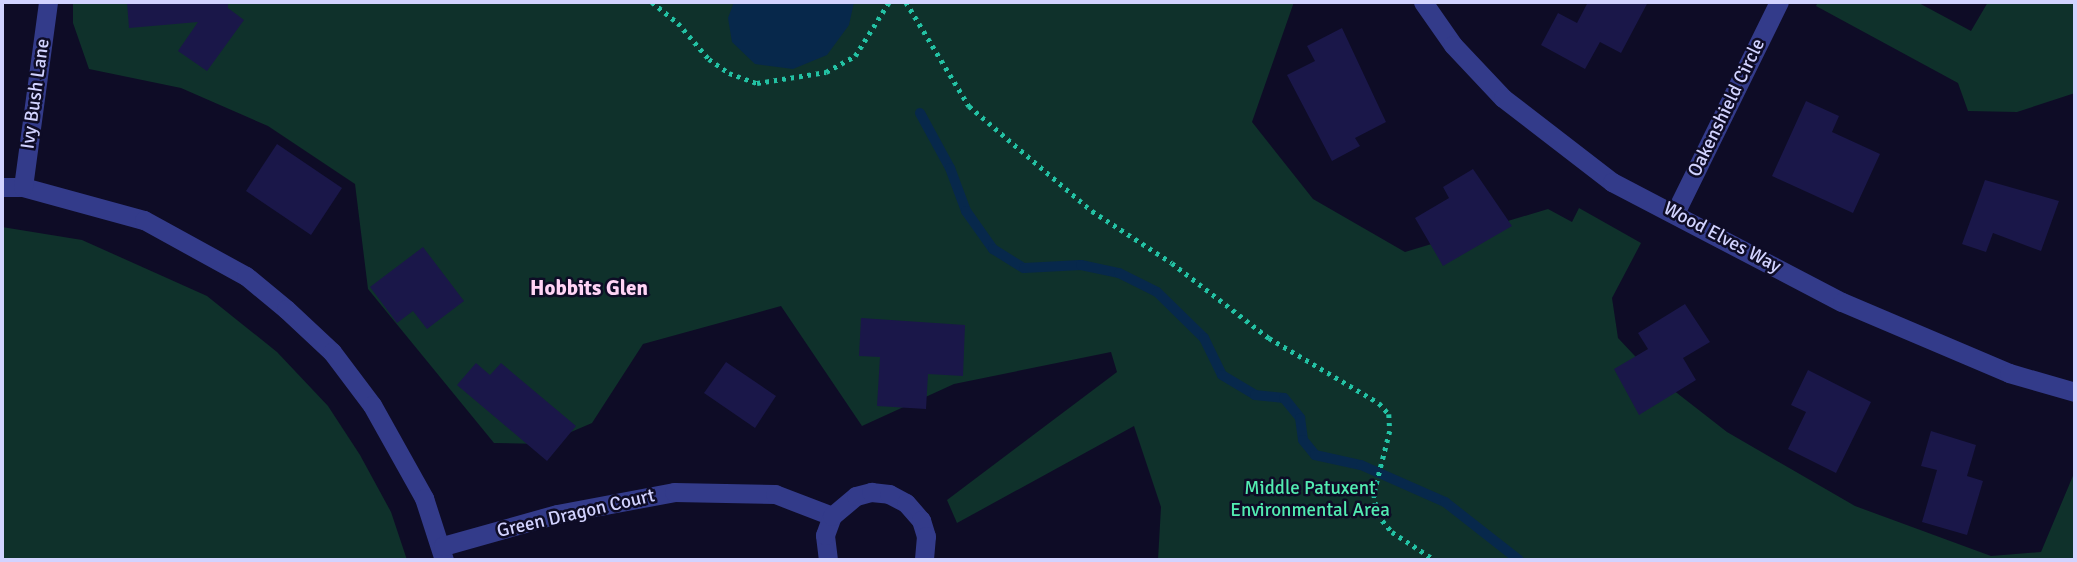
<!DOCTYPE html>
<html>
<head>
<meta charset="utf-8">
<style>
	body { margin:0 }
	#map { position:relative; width:2077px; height:562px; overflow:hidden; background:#0e0c26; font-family:Signika,sans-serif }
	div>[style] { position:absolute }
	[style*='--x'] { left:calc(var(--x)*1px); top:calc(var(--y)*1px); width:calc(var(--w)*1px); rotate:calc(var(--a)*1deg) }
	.green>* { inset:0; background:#0f312b }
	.water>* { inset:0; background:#07284b }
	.stream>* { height:10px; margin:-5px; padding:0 5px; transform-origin:5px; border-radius:5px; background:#07284b }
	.building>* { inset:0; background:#1a1749 }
	.path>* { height:4.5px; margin-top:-2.25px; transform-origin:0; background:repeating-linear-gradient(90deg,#23c2a4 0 3.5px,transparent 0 8.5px) }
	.minor>* { height:19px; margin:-9.5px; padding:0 9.5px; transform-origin:9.5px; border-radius:9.5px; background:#333b8a }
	span { translate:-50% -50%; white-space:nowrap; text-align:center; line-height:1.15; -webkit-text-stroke:5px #0e0c26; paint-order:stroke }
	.street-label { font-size:19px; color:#d2d3ff }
	.park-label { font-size:19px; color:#52ebb1 }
	.neighbourhood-label { font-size:21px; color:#ffd4f5; font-weight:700 }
	.frame { position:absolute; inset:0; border:4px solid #d2d3ff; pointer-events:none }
</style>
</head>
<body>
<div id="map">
	<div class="green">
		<i style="clip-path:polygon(73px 2px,1294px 2px,1252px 122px,1313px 199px,1405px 252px,1548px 209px,1572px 222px,1579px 208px,1641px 243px,1612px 298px,1618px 338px,1650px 372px,1727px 432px,1855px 506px,1991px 556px,2041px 552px,2075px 471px,2075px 560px,1158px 560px,1161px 507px,1134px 426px,957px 523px,947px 500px,1117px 372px,1111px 352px,954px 384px,862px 426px,781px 306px,643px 344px,592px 423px,543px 444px,494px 443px,368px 289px,355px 184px,268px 126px,181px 88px,89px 69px,73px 23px)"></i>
		<i style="clip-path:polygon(1818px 2px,1917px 2px,1971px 31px,1988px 2px,2075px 2px,2075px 93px,2017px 112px,1968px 111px,1958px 83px,1816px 6px)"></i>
		<i style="clip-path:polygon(2px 227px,82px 240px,207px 296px,277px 352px,328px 406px,360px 455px,391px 512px,407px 560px,2px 560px)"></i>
	</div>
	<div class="water">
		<i style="clip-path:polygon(734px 2px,854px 2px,849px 25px,827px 55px,793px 69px,755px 64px,732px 42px,728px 18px)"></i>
	</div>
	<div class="stream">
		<i style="--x:920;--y:113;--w:63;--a:61.4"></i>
		<i style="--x:950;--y:168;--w:46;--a:69.6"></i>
		<i style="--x:966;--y:211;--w:47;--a:54.6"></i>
		<i style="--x:993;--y:249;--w:36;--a:32"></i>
		<i style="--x:1024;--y:268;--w:57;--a:-3"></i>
		<i style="--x:1081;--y:265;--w:39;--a:12"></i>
		<i style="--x:1119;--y:273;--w:42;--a:26.6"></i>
		<i style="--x:1157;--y:292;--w:66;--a:44.4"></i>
		<i style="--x:1204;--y:338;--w:41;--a:64.1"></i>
		<i style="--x:1222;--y:375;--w:39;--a:31"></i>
		<i style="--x:1255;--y:395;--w:29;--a:6"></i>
		<i style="--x:1284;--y:398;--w:26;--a:51"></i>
		<i style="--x:1300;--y:418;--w:22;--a:82"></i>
		<i style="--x:1303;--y:440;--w:19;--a:51"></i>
		<i style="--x:1315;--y:455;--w:47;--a:12.3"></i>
		<i style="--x:1361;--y:465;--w:92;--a:23.8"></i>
		<i style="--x:1445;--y:502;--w:94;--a:38.1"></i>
	</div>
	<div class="building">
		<i style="clip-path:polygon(127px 2px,228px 2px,228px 8px,244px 20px,207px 71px,178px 51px,198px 22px,129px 28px)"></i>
		<i style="clip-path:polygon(1588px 2px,1648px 2px,1621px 53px,1600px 42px,1585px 69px,1541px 45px,1558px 13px,1577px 23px)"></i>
		<i style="clip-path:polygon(1342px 28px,1386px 122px,1355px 138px,1360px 146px,1332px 161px,1287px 75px,1315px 61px,1307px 46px)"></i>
		<i style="clip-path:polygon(1806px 101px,1839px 116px,1832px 132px,1880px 154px,1853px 213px,1772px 176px)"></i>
		<i style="clip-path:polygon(277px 144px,342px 188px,311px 235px,246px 191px)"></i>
		<i style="clip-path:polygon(1473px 169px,1512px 226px,1443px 266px,1415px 218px,1449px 198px,1443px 187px)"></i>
		<i style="clip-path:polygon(1985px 180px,2059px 201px,2041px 251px,1993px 233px,1986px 252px,1962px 244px)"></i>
		<i style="clip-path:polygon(423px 247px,464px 301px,427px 329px,413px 311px,397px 323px,370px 287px)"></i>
		<i style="clip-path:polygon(1685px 304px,1710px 342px,1683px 358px,1696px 380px,1639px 415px,1614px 369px,1648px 349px,1638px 333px)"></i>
		<i style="clip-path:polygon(861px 318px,965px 325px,963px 376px,928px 374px,926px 409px,877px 406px,880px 357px,859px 356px)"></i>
		<i style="clip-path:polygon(726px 362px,776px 396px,755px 428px,704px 393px)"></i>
		<i style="clip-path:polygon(476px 363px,490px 375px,501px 363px,576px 426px,547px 461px,457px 385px)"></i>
		<i style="clip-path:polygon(1808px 370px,1871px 402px,1836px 473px,1788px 449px,1806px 412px,1791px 405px)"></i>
		<i style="clip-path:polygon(1931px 431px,1976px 445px,1967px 476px,1983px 481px,1967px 535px,1922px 522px,1937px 470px,1921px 466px)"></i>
	</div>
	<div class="path">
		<i style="--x:652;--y:2;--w:33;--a:39"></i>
		<i style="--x:678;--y:23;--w:48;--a:49.3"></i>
		<i style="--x:709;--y:59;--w:24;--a:35"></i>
		<i style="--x:729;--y:73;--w:30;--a:20"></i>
		<i style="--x:757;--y:83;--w:70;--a:-9.1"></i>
		<i style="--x:826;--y:72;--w:33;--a:-29"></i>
		<i style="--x:855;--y:56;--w:64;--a:-57.8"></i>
		<i style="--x:906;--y:2;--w:122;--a:58.8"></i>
		<i style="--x:969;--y:106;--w:162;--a:40.5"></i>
		<i style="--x:1092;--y:211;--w:95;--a:33"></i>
		<i style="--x:1172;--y:263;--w:123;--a:37.7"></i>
		<i style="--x:1269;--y:338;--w:128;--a:30.6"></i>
		<i style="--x:1379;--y:403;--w:15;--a:48"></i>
		<i style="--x:1389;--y:414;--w:17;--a:87"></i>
		<i style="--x:1390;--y:431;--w:65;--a:104.3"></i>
		<i style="--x:1374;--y:494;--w:20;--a:81"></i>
		<i style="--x:1377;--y:514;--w:23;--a:50"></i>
		<i style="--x:1392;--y:532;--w:51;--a:33.1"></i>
	</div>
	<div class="minor">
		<i style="--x:1423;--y:2;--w:52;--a:55.1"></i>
		<i style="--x:1453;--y:45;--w:73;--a:46.7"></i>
		<i style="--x:1503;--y:98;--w:138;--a:37.6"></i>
		<i style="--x:1612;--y:182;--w:259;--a:27.6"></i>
		<i style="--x:1842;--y:302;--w:181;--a:23"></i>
		<i style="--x:2009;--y:373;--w:69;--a:16.1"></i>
		<i style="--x:2;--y:187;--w:21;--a:0"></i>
		<i style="--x:23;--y:187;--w:125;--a:15.3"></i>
		<i style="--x:144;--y:220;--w:116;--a:28.8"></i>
		<i style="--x:246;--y:276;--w:52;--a:39.5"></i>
		<i style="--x:286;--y:309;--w:63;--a:43.1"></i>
		<i style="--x:332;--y:352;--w:66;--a:53"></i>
		<i style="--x:372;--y:405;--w:107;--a:60.8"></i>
		<i style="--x:424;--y:498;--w:65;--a:72.1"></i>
		<i style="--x:23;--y:187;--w:187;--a:-82.3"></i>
		<i style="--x:1675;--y:213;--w:235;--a:-63.8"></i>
		<i style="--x:443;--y:546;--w:118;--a:-15.7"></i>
		<i style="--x:557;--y:514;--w:119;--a:-10.6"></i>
		<i style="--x:674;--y:492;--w:101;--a:1.1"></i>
		<i style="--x:775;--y:494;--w:61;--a:21.1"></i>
		<i style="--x:828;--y:560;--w:25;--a:-97"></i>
		<i style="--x:825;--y:535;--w:20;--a:-70"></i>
		<i style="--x:832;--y:516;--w:31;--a:-40"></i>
		<i style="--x:856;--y:496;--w:16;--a:-15"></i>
		<i style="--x:871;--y:492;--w:18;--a:6"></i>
		<i style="--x:889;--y:494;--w:19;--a:28"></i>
		<i style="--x:906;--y:503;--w:23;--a:49"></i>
		<i style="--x:921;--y:520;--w:17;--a:73"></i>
		<i style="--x:926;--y:536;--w:24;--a:95"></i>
	</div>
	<div class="street-label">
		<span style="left:36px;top:94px;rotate:-82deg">Ivy Bush Lane</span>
		<span style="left:1727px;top:108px;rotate:-64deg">Oakenshield Circle</span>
		<span style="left:1722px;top:238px;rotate:28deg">Wood Elves Way</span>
		<span style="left:576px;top:514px;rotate:-13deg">Green Dragon Court</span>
	</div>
	<div class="park-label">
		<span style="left:1310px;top:500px">Middle Patuxent<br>Environmental Area</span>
	</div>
	<div class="neighbourhood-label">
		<span style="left:589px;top:288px">Hobbits Glen</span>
	</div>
	<div class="frame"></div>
</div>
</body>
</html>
